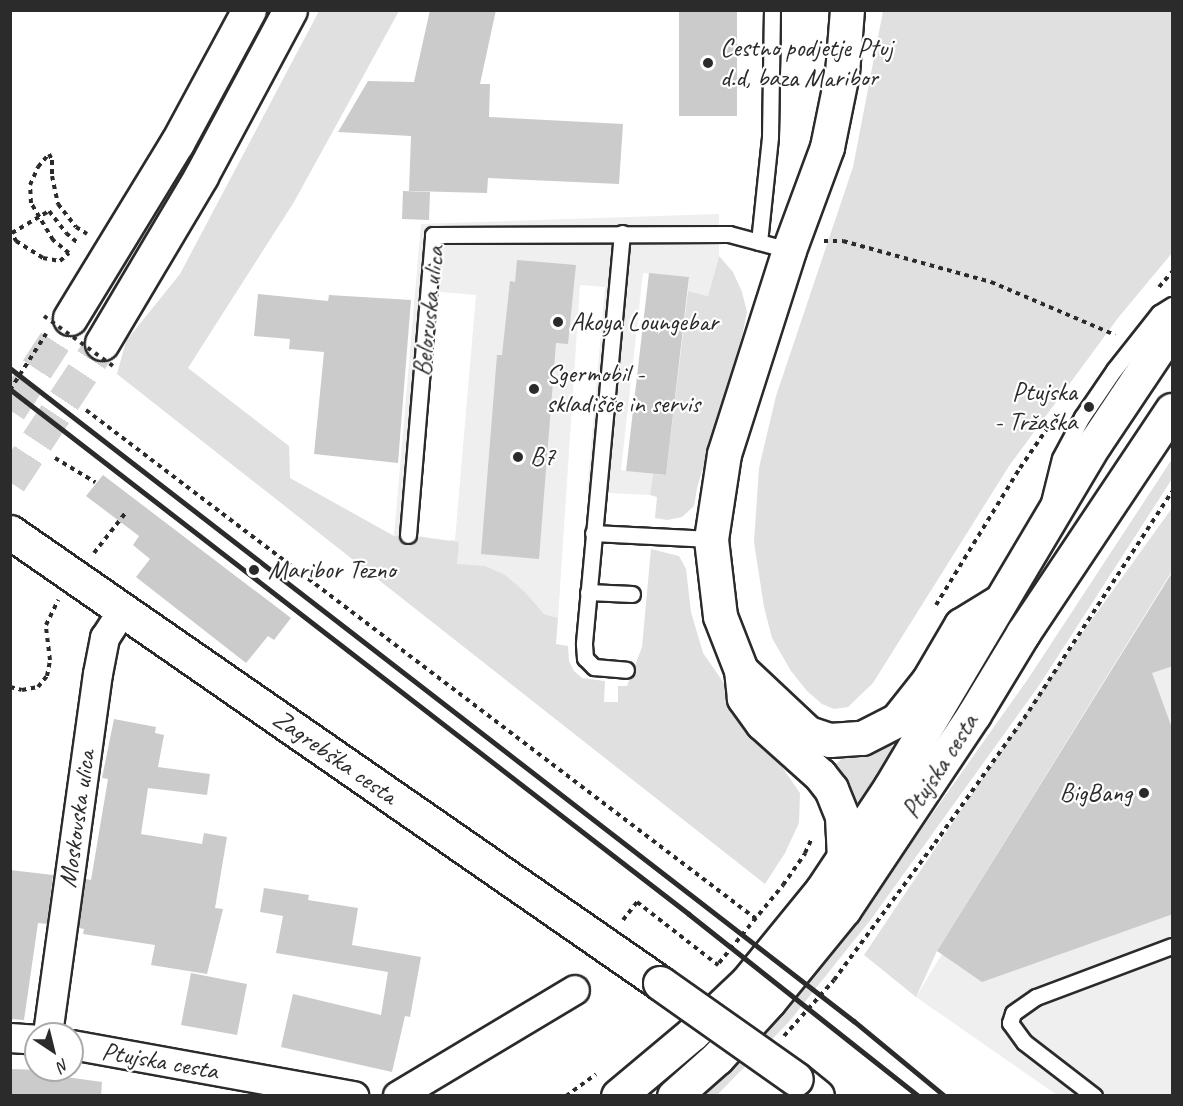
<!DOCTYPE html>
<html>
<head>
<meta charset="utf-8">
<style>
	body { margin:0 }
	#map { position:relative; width:1183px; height:1106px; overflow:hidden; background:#fff; font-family:Caveat,sans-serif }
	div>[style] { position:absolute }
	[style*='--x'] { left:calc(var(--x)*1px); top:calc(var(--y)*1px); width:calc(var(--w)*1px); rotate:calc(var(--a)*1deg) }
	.built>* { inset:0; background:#efefef }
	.green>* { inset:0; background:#e0e0e0 }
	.building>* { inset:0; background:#cbcbcb }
	.highway-tunnel>* { height:33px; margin-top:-16.5px; transform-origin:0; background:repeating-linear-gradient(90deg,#d5d5d5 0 33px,transparent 0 49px) }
	.path>* { height:4px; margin-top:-2px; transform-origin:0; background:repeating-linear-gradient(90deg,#2b2b2b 0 4.5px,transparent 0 9px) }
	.roads { filter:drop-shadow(2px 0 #2b2b2b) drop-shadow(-2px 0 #2b2b2b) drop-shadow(0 2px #2b2b2b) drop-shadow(0 -2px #2b2b2b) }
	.lane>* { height:15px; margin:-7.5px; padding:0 7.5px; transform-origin:7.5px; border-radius:7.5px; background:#fff }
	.street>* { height:28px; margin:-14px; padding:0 14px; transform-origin:14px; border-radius:14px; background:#fff }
	.secondary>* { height:33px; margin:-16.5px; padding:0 16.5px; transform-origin:16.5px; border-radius:16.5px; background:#fff }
	.primary>* { height:33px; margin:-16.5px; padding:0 16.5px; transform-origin:16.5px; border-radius:16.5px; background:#fff }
	.highway>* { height:33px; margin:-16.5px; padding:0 16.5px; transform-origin:16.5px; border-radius:16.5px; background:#fff }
	.rail>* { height:4.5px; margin:-2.25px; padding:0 2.25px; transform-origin:2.25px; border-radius:2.25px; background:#2b2b2b }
	.path-bridge>* { height:4px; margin-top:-2px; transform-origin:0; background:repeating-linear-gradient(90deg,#2b2b2b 0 4.5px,transparent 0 9px) }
	.bridges { filter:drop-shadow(2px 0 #2b2b2b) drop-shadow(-2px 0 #2b2b2b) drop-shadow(0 2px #2b2b2b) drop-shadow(0 -2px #2b2b2b) }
	.secondary-bridge>* { height:33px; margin:-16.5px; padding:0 16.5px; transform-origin:16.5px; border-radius:16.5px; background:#fff }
	.dots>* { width:16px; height:16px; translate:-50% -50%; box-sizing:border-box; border:3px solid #fff; border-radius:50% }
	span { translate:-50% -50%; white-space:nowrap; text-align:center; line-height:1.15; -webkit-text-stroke:4.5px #fff; paint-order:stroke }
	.poi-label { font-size:26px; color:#2b2b2b }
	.left { translate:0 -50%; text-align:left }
	.right { translate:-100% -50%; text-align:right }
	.street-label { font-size:26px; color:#2b2b2b }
	.frame { position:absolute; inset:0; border:12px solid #2b2b2b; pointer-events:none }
	.north { position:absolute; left:24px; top:1022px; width:60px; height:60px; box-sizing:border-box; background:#fff; border:2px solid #aaa; border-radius:50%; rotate:145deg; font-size:16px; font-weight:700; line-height:24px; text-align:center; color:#2b2b2b }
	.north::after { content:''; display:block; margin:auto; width:21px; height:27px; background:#2b2b2b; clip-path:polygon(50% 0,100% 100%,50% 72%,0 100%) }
</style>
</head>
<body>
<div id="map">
	<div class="built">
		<i style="clip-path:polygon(719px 214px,719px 256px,708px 296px,688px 291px,689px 277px,643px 273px,621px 470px,653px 474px,650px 495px,587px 492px,605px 287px,580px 285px,558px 618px,544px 614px,526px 593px,448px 577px,450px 540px,455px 540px,476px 295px,429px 291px,408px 535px,394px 536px,421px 224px)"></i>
		<i style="clip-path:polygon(1172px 574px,1172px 1095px,1057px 1095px,916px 997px)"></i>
	</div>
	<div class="green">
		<i style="clip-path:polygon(319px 11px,399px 11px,294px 202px,188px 368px,289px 446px,290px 478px,394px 536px,408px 535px,459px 542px,457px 564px,485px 566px,505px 575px,526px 593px,544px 614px,558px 618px,556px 644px,568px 646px,569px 661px,574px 671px,582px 678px,605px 681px,604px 702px,618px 702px,618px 686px,627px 686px,642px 647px,651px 549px,679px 556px,686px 569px,691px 612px,703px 653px,800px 793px,799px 823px,785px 853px,765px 884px,117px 374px,126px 341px,180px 274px)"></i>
		<i style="clip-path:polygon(883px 11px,1172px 11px,1172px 253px,1118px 318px,1009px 466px,873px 683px,848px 707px,834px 709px,822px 704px,807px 691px,791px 671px,772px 638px,764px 607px,754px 542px,759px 468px,776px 396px,853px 167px)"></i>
		<i style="clip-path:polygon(719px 256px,733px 272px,742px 292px,747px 312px,742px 336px,697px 488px,694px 506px,682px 517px,667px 520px,655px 518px,657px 497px,650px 495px,653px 474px,666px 475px,688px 291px,708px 296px)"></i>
		<i style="clip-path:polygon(1172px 459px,1172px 479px,1040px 684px,872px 918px,788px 1023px,717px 1095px,696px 1096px,777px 1016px,862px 913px,1028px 679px)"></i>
		<i style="clip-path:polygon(1172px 508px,1172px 571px,937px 951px,916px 997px,864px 955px,1042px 689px)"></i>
		<i style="clip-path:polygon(889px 743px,892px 744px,893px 752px,863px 802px,854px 802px,835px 768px,836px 764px,846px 755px,877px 749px)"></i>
	</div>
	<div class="building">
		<i style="clip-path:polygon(430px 10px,496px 10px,480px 84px,490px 84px,489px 117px,623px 124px,619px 184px,488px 178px,487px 193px,409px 191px,411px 136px,338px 132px,368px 81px,414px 82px)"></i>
		<i style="clip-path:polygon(679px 10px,737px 10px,737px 116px,679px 116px)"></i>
		<i style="clip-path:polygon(403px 191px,430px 192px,429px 220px,402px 219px)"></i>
		<i style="clip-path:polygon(517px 260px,576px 265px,568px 344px,556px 343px,539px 559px,481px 554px,497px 355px,502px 355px,510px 281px,515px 282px)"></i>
		<i style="clip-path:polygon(649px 273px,689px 277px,666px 475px,626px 471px)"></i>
		<i style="clip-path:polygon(258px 294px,328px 301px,329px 295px,411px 300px,398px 463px,314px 454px,324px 352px,289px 349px,290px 339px,254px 336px)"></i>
		<i style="clip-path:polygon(103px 475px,291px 618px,274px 640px,268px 636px,246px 663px,136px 577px,150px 559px,133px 545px,139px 536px,86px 496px)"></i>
		<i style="clip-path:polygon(1173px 571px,1173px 666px,1152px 673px,1173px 731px,1173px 914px,982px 982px,937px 951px)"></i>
		<i style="clip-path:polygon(114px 719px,156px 727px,155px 733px,164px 735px,158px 767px,210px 774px,207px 795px,148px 788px,141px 834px,202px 844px,204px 833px,227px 837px,215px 908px,223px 909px,207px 974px,151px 965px,155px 945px,83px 934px,84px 929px,79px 928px,86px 879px,91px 880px,108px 779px,102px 778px)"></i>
		<i style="clip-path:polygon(10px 870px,53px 875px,47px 924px,38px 923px,24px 1020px,10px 1019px)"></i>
		<i style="clip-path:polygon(264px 888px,309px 895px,308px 900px,358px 908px,352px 945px,421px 957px,410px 1017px,405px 1016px,392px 1072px,281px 1047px,293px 994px,381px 1015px,388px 972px,276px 953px,283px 916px,260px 912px)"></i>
		<i style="clip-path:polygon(191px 973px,247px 984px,237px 1035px,181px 1025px)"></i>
		<i style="clip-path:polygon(10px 1069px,44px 1070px,44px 1074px,102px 1082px,101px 1095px,10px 1095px)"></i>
	</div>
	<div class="highway-tunnel">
		<i style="--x:10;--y:410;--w:110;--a:-56.9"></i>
		<i style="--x:10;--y:482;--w:167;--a:-56.5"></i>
	</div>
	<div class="path">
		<i style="--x:10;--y:230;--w:13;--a:61"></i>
		<i style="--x:16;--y:241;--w:32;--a:32"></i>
		<i style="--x:43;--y:258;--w:17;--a:10"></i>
		<i style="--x:60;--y:261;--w:12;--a:-42"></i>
		<i style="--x:69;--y:253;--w:21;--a:-141"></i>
		<i style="--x:53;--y:240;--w:43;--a:-120.7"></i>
		<i style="--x:31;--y:203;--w:18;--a:-93"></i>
		<i style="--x:30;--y:185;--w:20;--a:-66"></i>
		<i style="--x:38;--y:167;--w:17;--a:-50"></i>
		<i style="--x:49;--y:154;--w:7;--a:63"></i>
		<i style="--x:52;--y:160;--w:16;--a:90"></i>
		<i style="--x:52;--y:176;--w:29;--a:78"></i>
		<i style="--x:58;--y:204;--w:29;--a:52"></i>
		<i style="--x:76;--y:227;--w:13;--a:32"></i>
		<i style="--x:12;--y:233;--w:43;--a:-30.7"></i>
		<i style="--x:49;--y:211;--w:28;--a:52"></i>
		<i style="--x:66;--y:233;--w:17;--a:40"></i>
		<i style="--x:824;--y:241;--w:19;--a:0"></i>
		<i style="--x:843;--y:241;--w:154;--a:15.5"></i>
		<i style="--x:991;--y:282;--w:135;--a:23.1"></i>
		<i style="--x:1159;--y:287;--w:20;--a:-49"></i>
		<i style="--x:10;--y:390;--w:67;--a:-57.3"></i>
		<i style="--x:86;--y:410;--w:841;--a:37.22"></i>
		<i style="--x:55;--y:458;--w:47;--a:31"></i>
		<i style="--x:94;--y:553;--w:53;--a:-51.8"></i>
		<i style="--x:936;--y:605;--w:161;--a:-58.5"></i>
		<i style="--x:1020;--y:468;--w:62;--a:-55.5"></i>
		<i style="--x:10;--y:687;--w:12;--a:14"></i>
		<i style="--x:22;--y:690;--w:16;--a:-11"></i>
		<i style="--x:38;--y:687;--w:14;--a:-51"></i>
		<i style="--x:47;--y:676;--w:16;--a:-79"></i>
		<i style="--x:50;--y:660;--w:35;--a:-97"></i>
		<i style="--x:46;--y:625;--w:28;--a:-64"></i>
		<i style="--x:623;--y:920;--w:23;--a:-52"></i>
		<i style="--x:637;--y:902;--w:103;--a:37.9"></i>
		<i style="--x:719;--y:963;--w:101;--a:-50.6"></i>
		<i style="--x:783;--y:885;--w:39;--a:-55"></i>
		<i style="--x:805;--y:853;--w:14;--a:-65"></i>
		<i style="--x:784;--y:1036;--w:75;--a:-48.2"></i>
		<i style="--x:834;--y:980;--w:170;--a:-53.6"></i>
		<i style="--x:935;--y:843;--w:162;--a:-54.5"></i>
		<i style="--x:1029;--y:711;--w:262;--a:-56.9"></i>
		<i style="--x:566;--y:1096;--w:37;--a:-36"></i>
	</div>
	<div class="roads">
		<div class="lane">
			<i style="--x:622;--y:233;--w:413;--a:95.3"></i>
			<i style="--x:584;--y:644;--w:14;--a:86"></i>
			<i style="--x:585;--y:658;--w:13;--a:45"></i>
			<i style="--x:594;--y:667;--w:32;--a:5"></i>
			<i style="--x:759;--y:242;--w:106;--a:-84"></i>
			<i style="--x:770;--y:137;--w:127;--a:-89.1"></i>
			<i style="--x:1049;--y:502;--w:45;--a:-76"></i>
			<i style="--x:1060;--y:458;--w:47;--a:-61.8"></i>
			<i style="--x:1082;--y:417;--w:57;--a:-55.8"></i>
			<i style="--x:1114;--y:370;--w:73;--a:-51.7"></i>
			<i style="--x:1159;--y:313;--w:15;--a:-32"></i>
			<i style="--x:593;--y:533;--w:118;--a:2.9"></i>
			<i style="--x:408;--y:535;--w:301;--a:-85.2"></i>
			<i style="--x:433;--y:235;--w:296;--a:-0.2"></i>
			<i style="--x:729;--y:234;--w:62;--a:14.9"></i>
			<i style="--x:588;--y:592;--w:44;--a:2.6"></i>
			<i style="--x:1094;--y:1096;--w:88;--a:-142.4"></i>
			<i style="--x:1024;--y:1042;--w:24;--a:-126"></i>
			<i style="--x:1010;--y:1023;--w:10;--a:-73"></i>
			<i style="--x:1013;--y:1013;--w:28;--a:-35"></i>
			<i style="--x:1036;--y:997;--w:145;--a:-20.6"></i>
		</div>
		<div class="street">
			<i style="--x:48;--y:1034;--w:363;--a:-82.1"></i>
			<i style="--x:98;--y:674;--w:37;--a:-79"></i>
			<i style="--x:105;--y:638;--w:33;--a:-57"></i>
			<i style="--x:10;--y:1038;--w:26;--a:4"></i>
			<i style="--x:72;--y:1045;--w:287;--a:10.3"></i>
			<i style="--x:398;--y:1096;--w:206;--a:-30.9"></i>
		</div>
		<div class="secondary">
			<i style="--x:10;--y:532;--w:791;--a:34.75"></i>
			<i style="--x:744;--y:673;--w:88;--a:43.2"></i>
			<i style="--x:808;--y:733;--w:23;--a:18"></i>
			<i style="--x:830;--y:740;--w:32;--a:-4"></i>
			<i style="--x:862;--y:738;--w:39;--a:-27"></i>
			<i style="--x:897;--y:720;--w:50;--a:-51.5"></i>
			<i style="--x:928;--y:681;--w:65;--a:-59.5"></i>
			<i style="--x:961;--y:625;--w:42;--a:-31.4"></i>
			<i style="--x:844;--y:859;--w:43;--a:-92.7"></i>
			<i style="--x:842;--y:816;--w:29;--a:-112"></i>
			<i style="--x:831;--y:789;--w:18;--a:-128"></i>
			<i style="--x:820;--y:775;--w:78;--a:-138.1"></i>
			<i style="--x:762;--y:723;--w:31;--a:-126"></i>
			<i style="--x:744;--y:698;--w:28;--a:-96"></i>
			<i style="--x:741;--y:670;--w:58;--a:-111.3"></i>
			<i style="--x:720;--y:616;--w:78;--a:-96.7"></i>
			<i style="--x:711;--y:539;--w:86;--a:-81.3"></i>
			<i style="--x:724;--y:454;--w:214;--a:-72.3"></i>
			<i style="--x:789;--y:250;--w:110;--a:-69.7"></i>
			<i style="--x:827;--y:147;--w:76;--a:-78.5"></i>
			<i style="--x:842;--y:73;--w:63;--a:-85.5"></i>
			<i style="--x:796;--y:1079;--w:27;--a:39"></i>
		</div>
		<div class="primary">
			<i style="--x:618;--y:1096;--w:97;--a:-40"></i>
			<i style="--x:692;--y:1034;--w:76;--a:-43.4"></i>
			<i style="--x:747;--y:982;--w:119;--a:-50.8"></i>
			<i style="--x:822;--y:890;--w:125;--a:-56.4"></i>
			<i style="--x:891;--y:786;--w:399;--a:-59.3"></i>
			<i style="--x:1095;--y:443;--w:138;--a:-56.2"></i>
			<i style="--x:674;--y:1096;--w:57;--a:-41.5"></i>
			<i style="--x:717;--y:1058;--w:77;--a:-47.6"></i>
			<i style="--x:769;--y:1001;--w:119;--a:-50.8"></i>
			<i style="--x:844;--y:909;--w:234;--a:-56.3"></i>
			<i style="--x:974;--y:714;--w:95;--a:-58.8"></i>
			<i style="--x:1023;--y:633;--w:268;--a:-56.3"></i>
		</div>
		<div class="highway">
			<i style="--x:70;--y:318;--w:205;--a:-58.6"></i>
			<i style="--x:177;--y:143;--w:151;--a:-61.6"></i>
			<i style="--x:102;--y:343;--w:194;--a:-59.3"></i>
			<i style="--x:201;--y:176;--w:188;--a:-61.8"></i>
		</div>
	</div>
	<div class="rail">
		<i style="--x:10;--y:368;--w:1067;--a:37.73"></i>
		<i style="--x:854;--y:1021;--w:118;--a:39.5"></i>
		<i style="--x:10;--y:389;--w:858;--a:37.71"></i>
		<i style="--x:689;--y:914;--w:293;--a:38.4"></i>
	</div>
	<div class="path-bridge">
		<i style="--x:44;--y:316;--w:85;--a:35.9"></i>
	</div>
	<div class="bridges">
		<div class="secondary-bridge">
			<i style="--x:660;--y:983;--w:166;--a:35.2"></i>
		</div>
	</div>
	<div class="dots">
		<i style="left:708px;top:63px;background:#2b2b2b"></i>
		<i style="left:558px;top:322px;background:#2b2b2b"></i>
		<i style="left:534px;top:389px;background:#2b2b2b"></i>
		<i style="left:1089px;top:407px;background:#2b2b2b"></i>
		<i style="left:518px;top:457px;background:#2b2b2b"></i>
		<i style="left:254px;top:570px;background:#2b2b2b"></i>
		<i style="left:1144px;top:793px;background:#2b2b2b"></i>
	</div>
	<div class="poi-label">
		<span class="left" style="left:720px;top:63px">Cestno podjetje Ptuj<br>d.d, baza Maribor</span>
		<span class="left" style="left:570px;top:322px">Akoya Loungebar</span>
		<span class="left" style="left:546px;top:389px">Sgermobil -<br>skladišče in servis</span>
		<span class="right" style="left:1077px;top:407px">Ptujska<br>- Tržaška</span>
		<span class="left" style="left:530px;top:457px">B7</span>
		<span class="left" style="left:268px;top:570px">Maribor Tezno</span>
		<span class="right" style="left:1132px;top:793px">BigBang</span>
	</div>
	<div class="street-label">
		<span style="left:429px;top:311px;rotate:-84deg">Beloruska ulica</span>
		<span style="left:335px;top:757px;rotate:35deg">Zagrebška cesta</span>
		<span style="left:940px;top:766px;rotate:-57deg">Ptujska cesta</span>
		<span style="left:77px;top:819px;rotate:-82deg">Moskovska ulica</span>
		<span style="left:160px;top:1061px;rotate:10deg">Ptujska cesta</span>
	</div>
	<div class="frame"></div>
	<div class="north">N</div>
</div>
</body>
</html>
